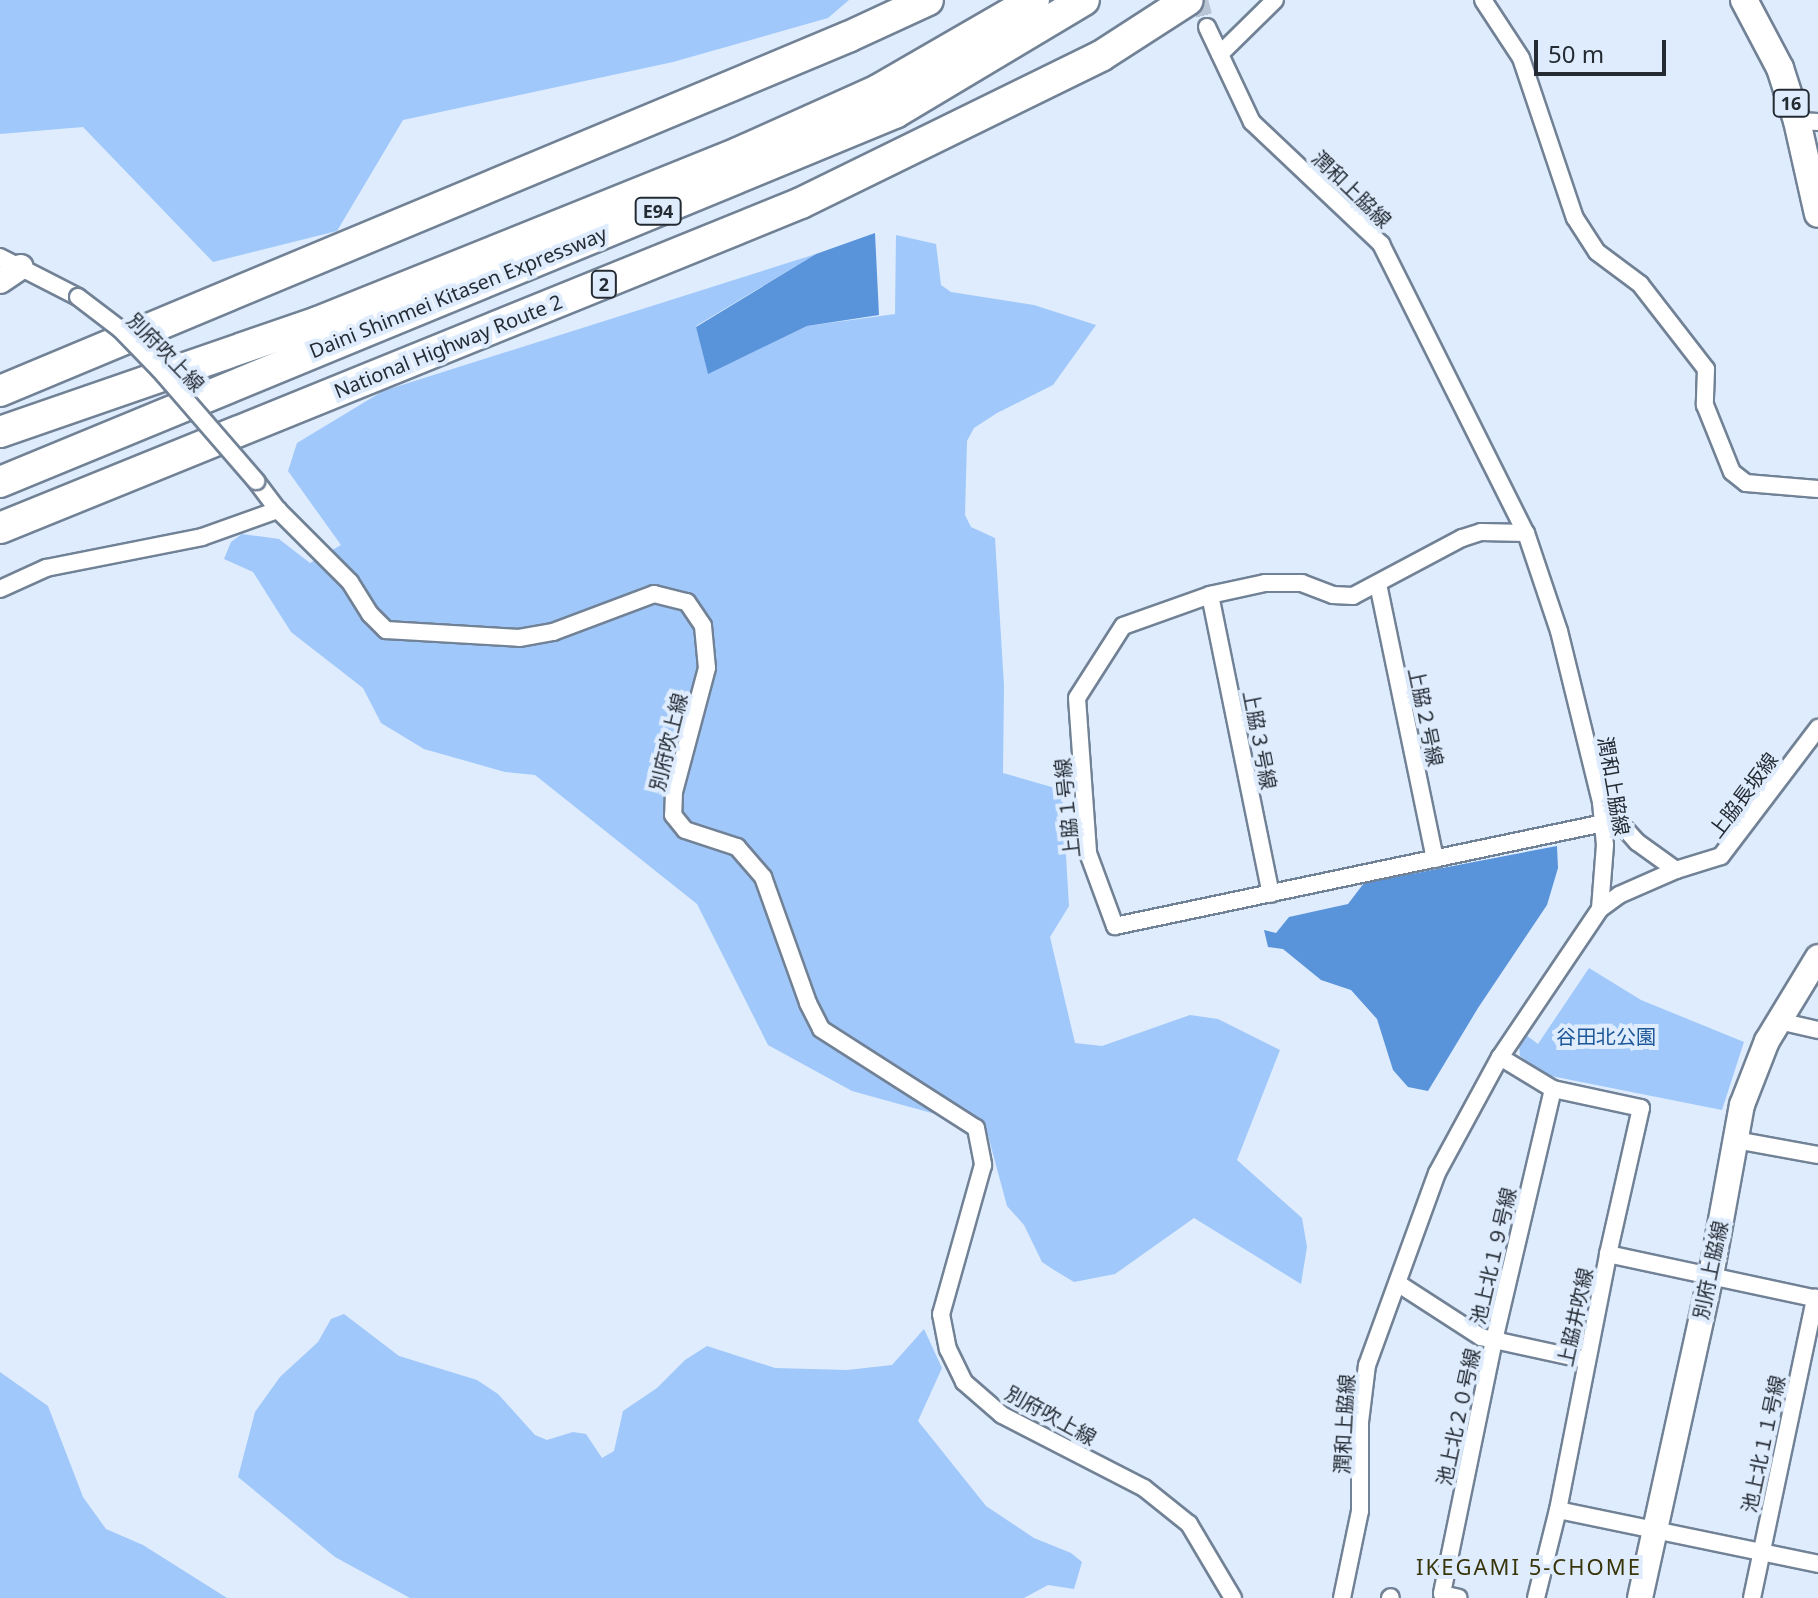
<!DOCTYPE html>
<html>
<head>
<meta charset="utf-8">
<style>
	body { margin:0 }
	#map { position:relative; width:1818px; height:1598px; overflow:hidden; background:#deecfe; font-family:"Noto Sans","Noto Sans JP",sans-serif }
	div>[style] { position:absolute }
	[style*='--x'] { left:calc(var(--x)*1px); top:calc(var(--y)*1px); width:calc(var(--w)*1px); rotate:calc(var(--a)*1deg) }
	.green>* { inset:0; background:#a0c8fa }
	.water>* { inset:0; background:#5993da }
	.street-tunnel>* { height:16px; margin-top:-8px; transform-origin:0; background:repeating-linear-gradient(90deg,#b9c5d5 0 16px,transparent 0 24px) }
	.roads { filter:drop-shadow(2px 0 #728296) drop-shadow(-2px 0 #728296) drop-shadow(0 2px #728296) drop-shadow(0 -2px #728296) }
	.street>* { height:16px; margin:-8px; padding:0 8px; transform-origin:8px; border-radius:8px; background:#fff }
	.secondary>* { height:24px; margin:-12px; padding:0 12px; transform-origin:12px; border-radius:12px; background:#fff }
	.primary>* { height:26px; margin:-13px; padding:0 13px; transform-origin:13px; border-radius:13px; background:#fff }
	.highway>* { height:30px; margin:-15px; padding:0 15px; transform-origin:15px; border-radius:15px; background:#fff }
	.bridges { filter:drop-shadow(2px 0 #728296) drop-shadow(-2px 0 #728296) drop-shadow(0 2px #728296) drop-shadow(0 -2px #728296) }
	.street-bridge>* { height:16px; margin:-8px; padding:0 8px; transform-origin:8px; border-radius:8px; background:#fff }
	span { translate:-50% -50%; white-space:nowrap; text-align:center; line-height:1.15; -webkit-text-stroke:8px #deecfe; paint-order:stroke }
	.shield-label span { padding:2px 6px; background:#deecfe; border:2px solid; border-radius:6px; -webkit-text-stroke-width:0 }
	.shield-label { font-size:18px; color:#242b33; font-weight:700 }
	.street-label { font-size:20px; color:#242b33 }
	.park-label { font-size:20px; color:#1d5799 }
	.neighbourhood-label { font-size:22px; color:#39350b; letter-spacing:2px }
	.scale { position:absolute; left:1534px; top:40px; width:132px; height:36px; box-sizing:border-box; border:4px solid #242b33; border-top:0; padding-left:10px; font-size:24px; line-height:28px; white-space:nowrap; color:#242b33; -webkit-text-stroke:6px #deecfe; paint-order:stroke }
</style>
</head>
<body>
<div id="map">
	<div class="green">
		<i style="clip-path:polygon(0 0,849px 0,828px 18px,673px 62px,403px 120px,337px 231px,213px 262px,83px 127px,0 134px)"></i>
		<i style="clip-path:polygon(896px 235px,936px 244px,941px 285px,951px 292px,1034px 305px,1096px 325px,1053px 385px,997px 413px,974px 428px,967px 441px,965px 515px,971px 527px,995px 538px,1004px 686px,1003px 773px,1062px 790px,1069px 906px,1050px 937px,1075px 1043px,1102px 1046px,1190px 1015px,1218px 1019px,1280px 1050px,1237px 1160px,1302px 1218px,1307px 1247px,1301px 1284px,1194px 1218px,1115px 1274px,1074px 1282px,1054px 1270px,1042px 1262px,1024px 1225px,1007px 1206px,986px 1128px,852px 1091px,768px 1045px,697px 904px,535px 775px,505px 772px,424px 749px,381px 723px,363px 688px,291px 632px,253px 572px,224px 559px,231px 542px,242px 534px,279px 539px,310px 563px,341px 545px,288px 471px,297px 443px,383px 391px,816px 254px,696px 326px,708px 373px,807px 326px,895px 314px)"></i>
		<i style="clip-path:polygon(1589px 968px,1641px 1000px,1744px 1042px,1722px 1110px,1546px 1075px,1520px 1056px,1519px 1045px,1526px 1035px,1538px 1044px)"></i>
		<i style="clip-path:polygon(344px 1314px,399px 1356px,477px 1380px,498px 1394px,535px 1435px,547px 1440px,573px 1432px,586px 1434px,602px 1458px,614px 1451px,623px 1411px,657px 1388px,685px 1360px,707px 1346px,775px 1368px,847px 1370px,892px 1365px,924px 1329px,942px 1368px,918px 1421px,986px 1506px,1034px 1538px,1071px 1553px,1082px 1562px,1074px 1589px,1048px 1585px,1024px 1598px,410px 1598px,335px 1557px,238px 1477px,255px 1412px,280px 1377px,318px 1342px,331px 1319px)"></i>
		<i style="clip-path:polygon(0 1372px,48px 1406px,83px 1497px,106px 1529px,143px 1545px,227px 1598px,0 1598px)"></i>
	</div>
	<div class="water">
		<i style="clip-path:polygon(875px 233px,879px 315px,807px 326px,708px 374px,696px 327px,816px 254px)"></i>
		<i style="clip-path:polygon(1557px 846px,1558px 868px,1547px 905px,1478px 1008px,1428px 1091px,1408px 1087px,1393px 1070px,1377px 1019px,1351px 990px,1321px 980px,1283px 949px,1268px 947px,1264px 930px,1276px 933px,1289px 917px,1348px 904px,1364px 883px)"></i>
	</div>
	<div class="street-tunnel">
		<i style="--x:1200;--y:0;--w:28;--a:75"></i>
	</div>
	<div class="roads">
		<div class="street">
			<i style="--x:1483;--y:0;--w:69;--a:56.8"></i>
			<i style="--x:1521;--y:58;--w:169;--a:71.4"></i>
			<i style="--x:1575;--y:218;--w:40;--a:57.1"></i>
			<i style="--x:1597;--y:252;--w:54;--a:36.7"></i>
			<i style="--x:1640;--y:284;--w:108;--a:52.2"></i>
			<i style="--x:1706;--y:369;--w:36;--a:92"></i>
			<i style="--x:1705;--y:405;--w:72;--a:68.1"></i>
			<i style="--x:1732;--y:472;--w:18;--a:38"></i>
			<i style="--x:1746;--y:483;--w:72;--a:4.8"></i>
			<i style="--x:1207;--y:27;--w:105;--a:64.7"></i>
			<i style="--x:1252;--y:122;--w:178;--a:43.4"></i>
			<i style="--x:1381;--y:244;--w:323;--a:63.4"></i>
			<i style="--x:1526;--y:533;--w:103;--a:71.4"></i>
			<i style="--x:1559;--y:631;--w:176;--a:76.2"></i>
			<i style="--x:1601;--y:802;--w:43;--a:84.7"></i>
			<i style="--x:1605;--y:845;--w:64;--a:94.5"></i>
			<i style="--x:1600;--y:909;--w:179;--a:124"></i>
			<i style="--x:1500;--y:1057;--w:132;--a:118.5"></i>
			<i style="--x:1437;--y:1173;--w:204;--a:110"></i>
			<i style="--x:1367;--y:1365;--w:57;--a:97"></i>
			<i style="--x:1360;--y:1422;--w:89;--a:90"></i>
			<i style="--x:1360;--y:1511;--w:89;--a:101.7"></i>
			<i style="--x:1220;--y:54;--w:77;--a:-44.5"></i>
			<i style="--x:1797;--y:121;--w:21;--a:3"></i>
			<i style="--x:0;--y:257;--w:88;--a:27.1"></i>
			<i style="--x:256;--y:481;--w:36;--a:53"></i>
			<i style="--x:278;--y:510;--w:102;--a:45"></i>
			<i style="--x:350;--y:582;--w:38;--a:58"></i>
			<i style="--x:370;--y:614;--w:23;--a:45"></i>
			<i style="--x:386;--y:630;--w:133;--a:3.4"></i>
			<i style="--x:519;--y:638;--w:35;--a:-10"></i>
			<i style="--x:553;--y:632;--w:108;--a:-20.6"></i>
			<i style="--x:654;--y:594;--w:34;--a:14"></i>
			<i style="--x:687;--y:602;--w:29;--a:56"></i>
			<i style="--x:703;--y:626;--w:42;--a:84.6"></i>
			<i style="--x:707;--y:668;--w:128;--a:104.9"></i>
			<i style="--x:674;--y:792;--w:23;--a:92"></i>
			<i style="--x:673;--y:815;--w:19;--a:51"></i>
			<i style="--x:685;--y:830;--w:55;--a:18.1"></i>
			<i style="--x:737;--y:847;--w:40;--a:49"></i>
			<i style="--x:763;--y:877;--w:134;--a:70.3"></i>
			<i style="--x:808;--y:1003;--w:29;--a:63"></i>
			<i style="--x:821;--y:1029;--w:184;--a:32.6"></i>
			<i style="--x:976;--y:1128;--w:38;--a:79"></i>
			<i style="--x:983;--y:1165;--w:155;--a:105.7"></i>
			<i style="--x:941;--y:1314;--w:36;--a:79"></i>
			<i style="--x:948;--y:1349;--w:37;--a:64"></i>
			<i style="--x:964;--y:1382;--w:50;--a:41"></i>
			<i style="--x:1002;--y:1415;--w:160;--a:27.2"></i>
			<i style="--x:1144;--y:1488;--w:58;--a:38.7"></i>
			<i style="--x:1189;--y:1524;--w:86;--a:59.3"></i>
			<i style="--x:1526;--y:533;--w:45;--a:-178.7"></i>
			<i style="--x:1481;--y:532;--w:20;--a:162"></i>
			<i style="--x:1462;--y:538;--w:123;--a:152"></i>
			<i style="--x:1353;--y:596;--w:20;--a:-177"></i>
			<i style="--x:1333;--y:595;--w:33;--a:-159"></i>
			<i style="--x:1302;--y:583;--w:37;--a:180"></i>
			<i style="--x:1265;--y:583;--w:56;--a:167.7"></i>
			<i style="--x:1210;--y:595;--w:92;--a:160.4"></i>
			<i style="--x:1123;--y:626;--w:85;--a:122.6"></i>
			<i style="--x:1077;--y:698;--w:155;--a:85.9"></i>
			<i style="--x:1088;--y:853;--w:78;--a:69.7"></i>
			<i style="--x:1115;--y:926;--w:497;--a:-11.9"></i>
			<i style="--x:1378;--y:584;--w:281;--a:78.3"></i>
			<i style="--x:0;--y:589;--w:51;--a:-24.5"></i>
			<i style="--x:46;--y:568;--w:159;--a:-11.2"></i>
			<i style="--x:202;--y:537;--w:81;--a:-19.6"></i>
			<i style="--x:1210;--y:595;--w:305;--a:78.5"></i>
			<i style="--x:1601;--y:802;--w:54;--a:48"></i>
			<i style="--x:1637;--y:842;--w:48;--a:35.7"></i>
			<i style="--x:1600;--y:909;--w:24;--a:-36"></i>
			<i style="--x:1619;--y:895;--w:62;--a:-23.7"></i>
			<i style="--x:1676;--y:870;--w:47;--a:-17.3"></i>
			<i style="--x:1721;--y:856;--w:161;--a:-52.8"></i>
			<i style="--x:1779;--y:1021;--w:40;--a:13"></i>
			<i style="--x:1500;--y:1057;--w:62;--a:31.1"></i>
			<i style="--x:1553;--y:1089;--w:90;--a:12.2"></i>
			<i style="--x:1641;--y:1108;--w:150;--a:102.7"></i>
			<i style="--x:1553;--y:1089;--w:258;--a:103.2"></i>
			<i style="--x:1494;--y:1340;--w:94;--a:12.3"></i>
			<i style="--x:1736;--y:1140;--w:83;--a:10.4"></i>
			<i style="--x:1399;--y:1284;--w:98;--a:32.9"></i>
			<i style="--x:1481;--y:1337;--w:13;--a:13"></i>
			<i style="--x:1494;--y:1340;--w:259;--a:101.6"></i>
			<i style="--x:1442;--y:1594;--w:17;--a:13"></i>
			<i style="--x:1558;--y:1510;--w:266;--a:11.7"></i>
			<i style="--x:1390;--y:1598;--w:1;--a:-45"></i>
			<i style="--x:1536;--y:1598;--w:91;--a:-76"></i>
			<i style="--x:1558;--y:1510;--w:261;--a:-78.9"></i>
			<i style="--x:1608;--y:1254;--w:215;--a:12.1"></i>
			<i style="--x:1752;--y:1598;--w:307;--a:-78.1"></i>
		</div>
		<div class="secondary">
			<i style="--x:0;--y:281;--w:25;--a:-34"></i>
			<i style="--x:1640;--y:1598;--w:331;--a:-77.6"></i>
			<i style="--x:1711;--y:1275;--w:173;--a:-79.7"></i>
			<i style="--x:1742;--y:1105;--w:69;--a:-68.7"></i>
			<i style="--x:1767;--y:1041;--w:98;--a:-58.7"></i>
		</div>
		<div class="primary">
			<i style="--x:1744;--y:0;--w:77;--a:62.1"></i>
			<i style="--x:1780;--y:68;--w:56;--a:72.2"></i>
			<i style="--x:1797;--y:121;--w:95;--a:77.3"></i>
		</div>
		<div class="highway">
			<i style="--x:0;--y:391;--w:919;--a:-22.66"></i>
			<i style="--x:848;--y:37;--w:88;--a:-24.8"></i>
			<i style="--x:0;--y:432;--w:336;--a:-19.1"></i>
			<i style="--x:318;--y:322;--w:453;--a:-21.9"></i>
			<i style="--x:738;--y:153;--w:154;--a:-24.2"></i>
			<i style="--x:878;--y:90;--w:180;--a:-30"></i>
			<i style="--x:0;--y:482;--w:968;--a:-22.41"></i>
			<i style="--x:895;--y:113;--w:220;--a:-30.9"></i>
			<i style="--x:0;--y:528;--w:864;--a:-22.08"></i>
			<i style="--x:801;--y:203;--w:334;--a:-26.1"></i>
			<i style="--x:1101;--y:56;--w:103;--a:-32.8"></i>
		</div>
	</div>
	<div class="bridges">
		<div class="street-bridge">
			<i style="--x:78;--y:297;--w:53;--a:37.3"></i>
			<i style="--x:120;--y:329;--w:57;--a:45.7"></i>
			<i style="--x:160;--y:370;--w:147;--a:49.1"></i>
		</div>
	</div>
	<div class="shield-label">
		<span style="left:1791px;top:103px">16</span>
		<span style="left:658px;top:211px">E94</span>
		<span style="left:604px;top:284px">2</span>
	</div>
	<div class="street-label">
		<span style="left:1352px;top:189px;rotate:44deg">潤和上脇線</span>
		<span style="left:458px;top:292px;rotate:-22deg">Daini Shinmei Kitasen Expressway</span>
		<span style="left:448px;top:346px;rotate:-22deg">National Highway Route 2</span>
		<span style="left:166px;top:352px;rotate:46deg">別府吹上線</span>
		<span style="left:1426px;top:717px;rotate:78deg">上脇２号線</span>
		<span style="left:1260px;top:740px;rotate:79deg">上脇３号線</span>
		<span style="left:668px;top:742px;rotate:-76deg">別府吹上線</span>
		<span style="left:1614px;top:786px;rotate:80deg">潤和上脇線</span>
		<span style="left:1743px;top:795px;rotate:-53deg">上脇長坂線</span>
		<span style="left:1067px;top:808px;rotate:-96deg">上脇１号線</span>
		<span style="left:1493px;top:1256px;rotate:-77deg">池上北１９号線</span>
		<span style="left:1710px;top:1270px;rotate:-78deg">別府上脇線</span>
		<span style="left:1575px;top:1317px;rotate:-78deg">上脇井吹線</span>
		<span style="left:1051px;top:1415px;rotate:29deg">別府吹上線</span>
		<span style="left:1458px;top:1417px;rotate:-78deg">池上北２０号線</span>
		<span style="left:1344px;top:1424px;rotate:-87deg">潤和上脇線</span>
		<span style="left:1763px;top:1444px;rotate:-78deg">池上北１１号線</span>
	</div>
	<div class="park-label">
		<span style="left:1606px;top:1036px">谷田北公園</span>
	</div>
	<div class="neighbourhood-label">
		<span style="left:1529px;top:1567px">IKEGAMI 5-CHOME</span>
	</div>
	<div class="scale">50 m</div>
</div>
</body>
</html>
